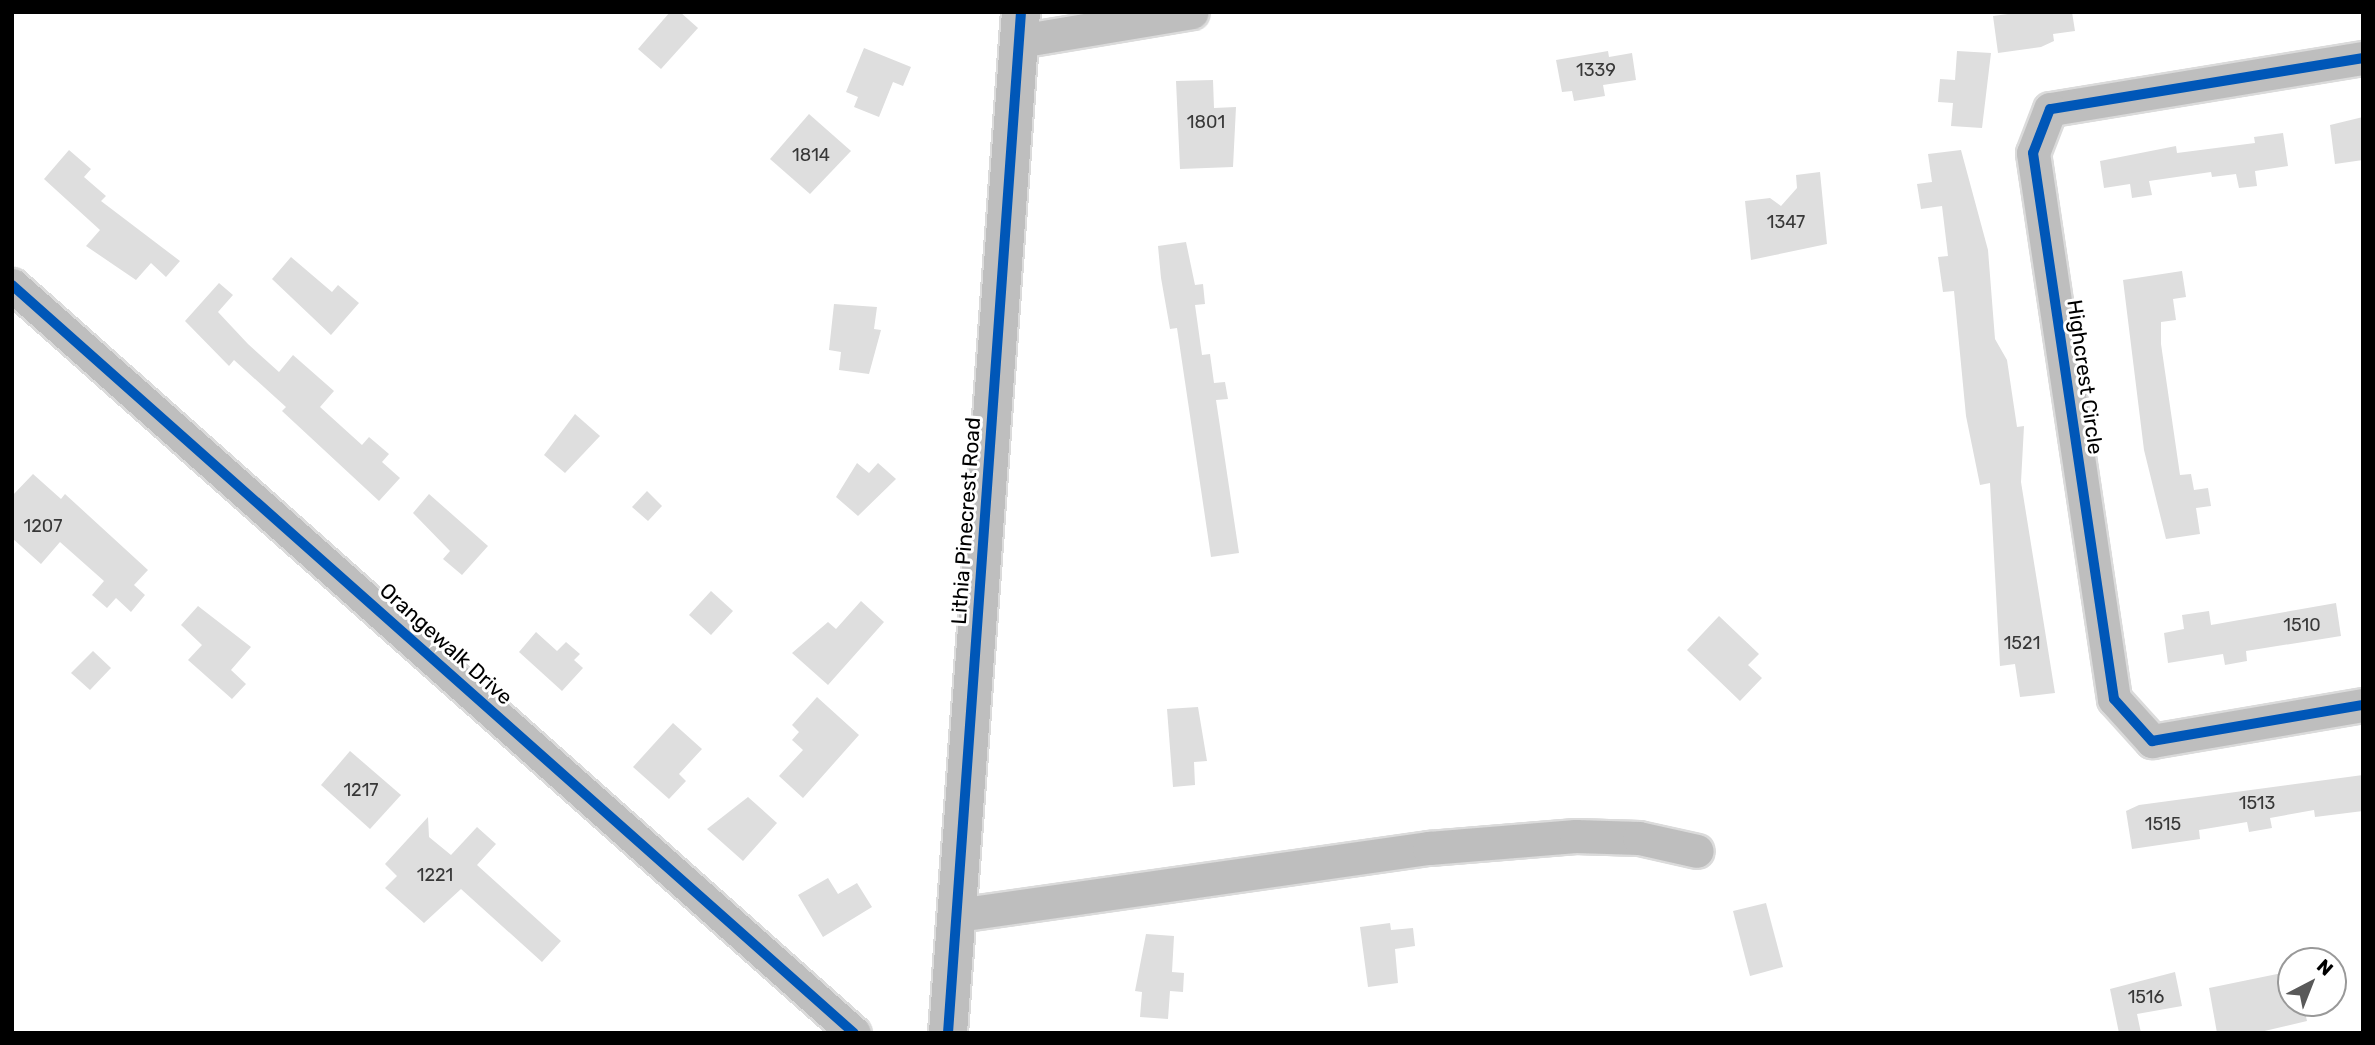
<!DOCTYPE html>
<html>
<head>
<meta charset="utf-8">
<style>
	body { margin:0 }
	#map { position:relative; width:2375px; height:1045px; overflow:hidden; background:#fff; font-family:Rubik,sans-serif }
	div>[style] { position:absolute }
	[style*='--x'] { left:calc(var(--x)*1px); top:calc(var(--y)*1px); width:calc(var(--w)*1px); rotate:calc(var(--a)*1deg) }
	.building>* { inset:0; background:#dedede }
	.roads { filter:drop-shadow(2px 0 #dbdbdb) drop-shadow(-2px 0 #dbdbdb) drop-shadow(0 2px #dbdbdb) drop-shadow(0 -2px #dbdbdb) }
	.minor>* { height:33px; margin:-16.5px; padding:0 16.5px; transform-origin:16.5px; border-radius:16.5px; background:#bebebe }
	.major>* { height:38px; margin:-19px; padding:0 19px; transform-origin:19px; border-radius:19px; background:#bebebe }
	.cycleway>* { height:10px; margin:-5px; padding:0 5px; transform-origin:5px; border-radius:5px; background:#0057b8 }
	span { translate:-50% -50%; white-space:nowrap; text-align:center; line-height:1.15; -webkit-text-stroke:6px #fff; paint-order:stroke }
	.number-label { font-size:18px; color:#383838 }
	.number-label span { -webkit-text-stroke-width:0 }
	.street-label { font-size:21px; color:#000 }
	.frame { position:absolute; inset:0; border:14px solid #000; pointer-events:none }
	.north { position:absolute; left:2277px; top:947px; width:70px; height:70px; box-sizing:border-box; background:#fff; border:2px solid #999; border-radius:50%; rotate:42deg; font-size:19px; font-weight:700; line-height:28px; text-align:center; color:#000 }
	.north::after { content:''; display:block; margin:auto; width:24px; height:32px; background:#595959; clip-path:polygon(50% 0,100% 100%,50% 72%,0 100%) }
</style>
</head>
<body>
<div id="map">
	<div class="building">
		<i style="clip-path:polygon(670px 12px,680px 12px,698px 28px,661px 69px,638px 49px)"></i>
		<i style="clip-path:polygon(2023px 12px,2072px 12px,2075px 31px,2053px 34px,2054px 41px,2041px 47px,1998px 53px,1993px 16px)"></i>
		<i style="clip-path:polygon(864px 48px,911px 67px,903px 86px,893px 82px,879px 117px,854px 107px,858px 97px,846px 92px)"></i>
		<i style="clip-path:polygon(1608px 51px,1609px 57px,1632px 53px,1636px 80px,1603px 85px,1605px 96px,1574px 101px,1572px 91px,1562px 92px,1556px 60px)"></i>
		<i style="clip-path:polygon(1957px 51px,1991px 53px,1982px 128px,1951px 126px,1953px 103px,1938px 102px,1940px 79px,1955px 80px)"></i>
		<i style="clip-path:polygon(1213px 80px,1214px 108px,1236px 107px,1233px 167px,1180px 169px,1176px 81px)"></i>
		<i style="clip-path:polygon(809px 114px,851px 151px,810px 194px,770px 159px)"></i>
		<i style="clip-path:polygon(2363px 117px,2363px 160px,2335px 164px,2330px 125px)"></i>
		<i style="clip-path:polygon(2283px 133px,2288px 166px,2255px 171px,2257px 186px,2239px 188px,2236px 174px,2212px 177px,2211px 172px,2149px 181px,2152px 195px,2132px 198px,2130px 184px,2104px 188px,2100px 161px,2176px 146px,2177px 153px,2255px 143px,2254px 137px)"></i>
		<i style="clip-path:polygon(69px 150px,91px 169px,84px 177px,106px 196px,101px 201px,180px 261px,166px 277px,151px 263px,136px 280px,86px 246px,100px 230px,44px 179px)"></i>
		<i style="clip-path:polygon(1961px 150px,1988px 250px,1995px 339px,2007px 360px,2017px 427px,2024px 426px,2021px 482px,2055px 693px,2020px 697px,2015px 664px,2000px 666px,1990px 483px,1980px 485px,1966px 416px,1954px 291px,1943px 292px,1938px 257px,1948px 256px,1942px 206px,1921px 209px,1917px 184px,1932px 182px,1928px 154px)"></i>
		<i style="clip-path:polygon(1820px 172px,1827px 244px,1751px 260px,1745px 201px,1770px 198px,1781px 206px,1797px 188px,1796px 175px)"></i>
		<i style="clip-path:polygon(1186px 242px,1195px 285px,1203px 284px,1205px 304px,1195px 305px,1202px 355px,1210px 354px,1214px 383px,1225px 382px,1228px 399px,1216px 400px,1239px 553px,1211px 557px,1177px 328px,1170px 329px,1161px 278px,1158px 246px)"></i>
		<i style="clip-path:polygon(291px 257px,332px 292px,338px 285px,359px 303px,331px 335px,272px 279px)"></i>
		<i style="clip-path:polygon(2182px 271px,2186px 297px,2173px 299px,2176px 320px,2161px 322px,2161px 344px,2180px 475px,2191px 474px,2194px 490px,2208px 488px,2211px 506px,2196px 508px,2200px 534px,2166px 539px,2144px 450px,2123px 280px)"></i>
		<i style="clip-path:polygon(219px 283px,233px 295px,218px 312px,248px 344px,279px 372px,293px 355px,334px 391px,320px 407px,362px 445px,369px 437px,389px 454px,382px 462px,400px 478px,379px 501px,282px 411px,286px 407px,234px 360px,229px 366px,185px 321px)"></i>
		<i style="clip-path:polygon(834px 304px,877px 307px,874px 329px,881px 330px,869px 374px,839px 370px,841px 352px,829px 350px)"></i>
		<i style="clip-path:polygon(575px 414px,600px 436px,565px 473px,544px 455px)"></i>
		<i style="clip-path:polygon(857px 463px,869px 473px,878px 463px,896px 479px,858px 516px,836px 497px)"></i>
		<i style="clip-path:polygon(33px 474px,61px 499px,65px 494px,148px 570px,134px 585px,145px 595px,131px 612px,116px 598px,107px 608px,92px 595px,104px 581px,60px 542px,41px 564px,12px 538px,12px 496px)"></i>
		<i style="clip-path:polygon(647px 491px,662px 506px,648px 521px,632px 507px)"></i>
		<i style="clip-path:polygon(429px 494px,488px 546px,462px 575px,443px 559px,450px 551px,413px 513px)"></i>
		<i style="clip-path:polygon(711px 591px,733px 611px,711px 635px,689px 615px)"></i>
		<i style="clip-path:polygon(861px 601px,884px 622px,828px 685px,792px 653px,828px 622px,836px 629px)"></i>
		<i style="clip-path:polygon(2336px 603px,2341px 636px,2246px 651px,2247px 661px,2225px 665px,2223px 654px,2168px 663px,2164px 633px,2184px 629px,2182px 615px,2209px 611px,2211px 625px)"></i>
		<i style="clip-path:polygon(198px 606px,251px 647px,231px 670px,246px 684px,232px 699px,188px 660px,202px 645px,181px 625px)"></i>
		<i style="clip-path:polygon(1719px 616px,1759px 654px,1748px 665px,1762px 678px,1740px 701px,1687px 650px)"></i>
		<i style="clip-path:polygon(536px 632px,557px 651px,566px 642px,580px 654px,574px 660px,583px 668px,562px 691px,519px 652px)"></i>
		<i style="clip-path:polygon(93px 651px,111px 668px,90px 690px,71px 673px)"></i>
		<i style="clip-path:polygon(817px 697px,859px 735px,803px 798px,779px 776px,803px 750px,792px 740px,799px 732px,792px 725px)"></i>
		<i style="clip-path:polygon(1198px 707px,1207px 761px,1194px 762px,1195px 785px,1173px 787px,1167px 709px)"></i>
		<i style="clip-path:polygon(673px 723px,702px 749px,679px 774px,686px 781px,669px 799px,633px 767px)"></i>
		<i style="clip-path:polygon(350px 751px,401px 795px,370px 829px,321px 785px)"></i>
		<i style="clip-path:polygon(2363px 775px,2363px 811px,2315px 817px,2314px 810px,2270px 818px,2272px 828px,2249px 832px,2247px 822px,2199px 830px,2200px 839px,2132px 849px,2126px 811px,2139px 805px)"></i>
		<i style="clip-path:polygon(748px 797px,777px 823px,743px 861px,707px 829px)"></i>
		<i style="clip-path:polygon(428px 817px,429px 837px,451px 855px,477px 827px,496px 844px,477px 865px,561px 941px,542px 962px,461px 889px,424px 923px,385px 888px,397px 876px,385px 864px)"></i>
		<i style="clip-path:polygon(828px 878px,838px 894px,857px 883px,872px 907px,823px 937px,798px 895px)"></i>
		<i style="clip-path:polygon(1766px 903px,1783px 967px,1750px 976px,1733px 911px)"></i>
		<i style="clip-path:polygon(1390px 923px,1391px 930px,1413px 928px,1415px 946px,1395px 949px,1398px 983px,1368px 987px,1360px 927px)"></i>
		<i style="clip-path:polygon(1146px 934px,1174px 936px,1172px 972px,1184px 973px,1183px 992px,1170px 991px,1168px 1019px,1140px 1017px,1142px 992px,1135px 991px)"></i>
		<i style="clip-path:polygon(2175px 972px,2182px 1006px,2137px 1014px,2141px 1033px,2119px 1033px,2110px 989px)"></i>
		<i style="clip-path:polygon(2282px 973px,2284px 986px,2291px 984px,2291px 1003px,2303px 1003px,2307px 1021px,2256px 1033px,2217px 1033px,2209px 988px)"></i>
	</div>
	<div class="roads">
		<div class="minor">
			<i style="--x:1019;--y:41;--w:175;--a:-9.5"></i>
			<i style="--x:2363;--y:58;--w:317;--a:170.7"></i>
			<i style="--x:2050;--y:109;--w:47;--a:111.1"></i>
			<i style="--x:2033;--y:153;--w:552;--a:81.56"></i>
			<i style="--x:2114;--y:699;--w:57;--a:47.9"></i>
			<i style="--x:2152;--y:741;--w:214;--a:-9.7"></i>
			<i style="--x:12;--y:285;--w:1126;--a:41.62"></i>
			<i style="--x:957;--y:915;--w:477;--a:-8.1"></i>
			<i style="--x:1429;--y:848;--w:147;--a:-4.7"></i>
			<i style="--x:1576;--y:836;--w:63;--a:1.8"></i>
			<i style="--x:1639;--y:838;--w:59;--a:12.6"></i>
		</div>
		<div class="major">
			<i style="--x:948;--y:1033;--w:1024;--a:-85.91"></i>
		</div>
	</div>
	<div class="cycleway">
		<i style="--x:2363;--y:58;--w:317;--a:170.7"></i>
		<i style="--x:2050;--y:109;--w:47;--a:111.1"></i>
		<i style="--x:2033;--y:153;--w:552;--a:81.56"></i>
		<i style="--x:2114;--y:699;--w:57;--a:47.9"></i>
		<i style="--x:2152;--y:741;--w:214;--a:-9.7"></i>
		<i style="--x:12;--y:285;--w:1126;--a:41.62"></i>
		<i style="--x:948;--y:1033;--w:1024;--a:-85.91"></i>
	</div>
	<div class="number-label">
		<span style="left:1596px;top:70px">1339</span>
		<span style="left:1206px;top:122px">1801</span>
		<span style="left:811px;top:155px">1814</span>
		<span style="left:1786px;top:222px">1347</span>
		<span style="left:43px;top:526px">1207</span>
		<span style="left:2302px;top:625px">1510</span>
		<span style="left:2022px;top:643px">1521</span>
		<span style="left:361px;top:790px">1217</span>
		<span style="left:2257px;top:803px">1513</span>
		<span style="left:2163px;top:824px">1515</span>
		<span style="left:435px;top:875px">1221</span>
		<span style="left:2146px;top:997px">1516</span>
	</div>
	<div class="street-label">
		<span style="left:2085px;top:377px;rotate:82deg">Highcrest Circle</span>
		<span style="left:966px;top:521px;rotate:-86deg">Lithia Pinecrest Road</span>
		<span style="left:446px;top:644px;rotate:42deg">Orangewalk Drive</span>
	</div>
	<div class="frame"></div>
	<div class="north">N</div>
</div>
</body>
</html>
